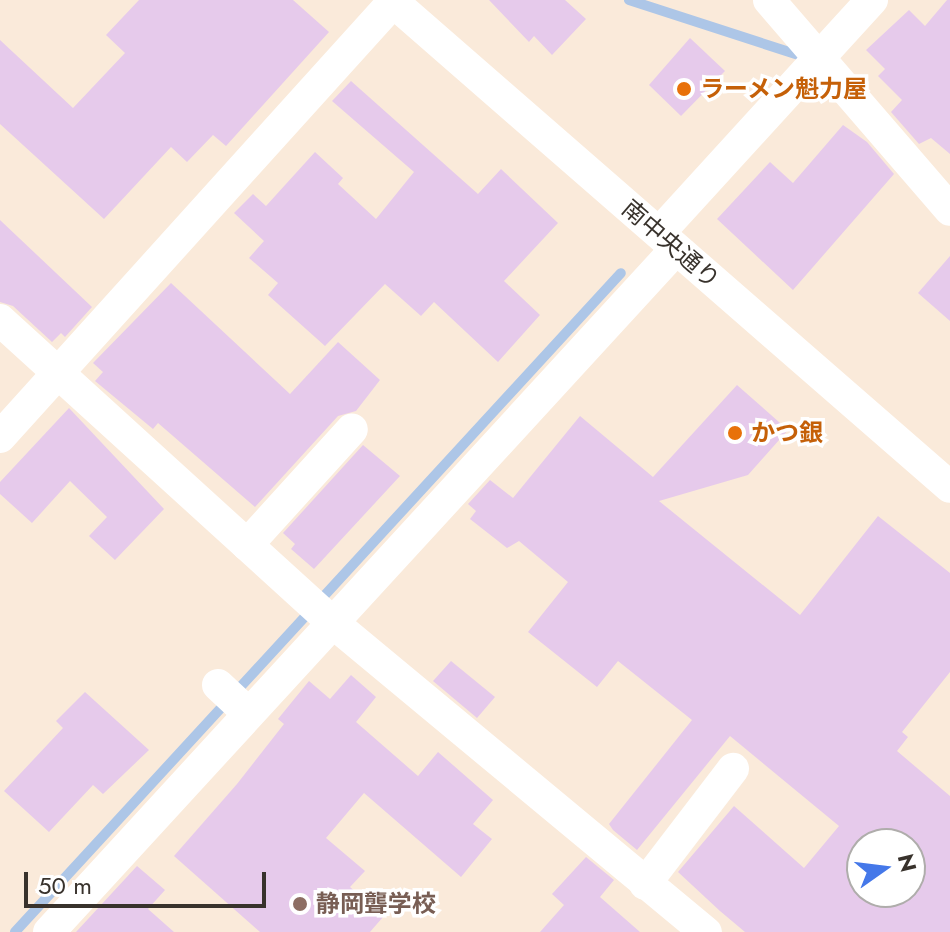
<!DOCTYPE html>
<html>
<head>
<meta charset="utf-8">
<style>
	body { margin:0 }
	#map { position:relative; width:950px; height:932px; overflow:hidden; background:#faeada; font-family:Jost,"Noto Sans JP",sans-serif }
	div>[style] { position:absolute }
	[style*='--x'] { left:calc(var(--x)*1px); top:calc(var(--y)*1px); width:calc(var(--w)*1px); rotate:calc(var(--a)*1deg) }
	.stream>* { height:10px; margin:-5px; padding:0 5px; transform-origin:5px; border-radius:5px; background:#adc6e7 }
	.building>* { inset:0; background:#e6caeb }
	.minor>* { height:32px; margin:-16px; padding:0 16px; transform-origin:16px; border-radius:16px; background:#fff }
	.dots>* { width:22px; height:22px; translate:-50% -50%; box-sizing:border-box; border:4px solid #fff; border-radius:50% }
	span { translate:-50% -50%; white-space:nowrap; text-align:center; line-height:1.15; -webkit-text-stroke:7px #fff; paint-order:stroke }
	.food-label { font-size:24px; color:#c56008; font-weight:700 }
	.left { translate:0 -50%; text-align:left }
	.street-label { font-size:24px; color:#38322c }
	.education-label { font-size:24px; color:#785e54; font-weight:700 }
	.north { position:absolute; left:846px; top:828px; width:80px; height:80px; box-sizing:border-box; background:#fff; border:2px solid #afadab; border-radius:50%; rotate:76deg; font-size:22px; font-weight:700; line-height:32px; text-align:center; color:#38322c }
	.north::after { content:''; display:block; margin:auto; width:28px; height:36px; background:#4578e9; clip-path:polygon(50% 0,100% 100%,50% 72%,0 100%) }
	.scale { position:absolute; left:24px; top:872px; width:242px; height:36px; box-sizing:border-box; border:4px solid #38322c; border-top:0; padding-left:10px; font-size:24px; line-height:28px; white-space:nowrap; color:#38322c; -webkit-text-stroke:6px #fff; paint-order:stroke }
</style>
</head>
<body>
<div id="map">
	<div class="stream">
		<i style="--x:629;--y:0;--w:184;--a:18"></i>
		<i style="--x:15;--y:932;--w:895;--a:-47.4"></i>
	</div>
	<div class="building">
		<i style="clip-path:polygon(139px 0,293px 0,329px 32px,226px 146px,213px 135px,187px 162px,171px 147px,104px 219px,0 124px,0 40px,73px 108px,125px 53px,106px 35px)"></i>
		<i style="clip-path:polygon(489px 0,565px 0,586px 19px,552px 55px,534px 36px,529px 42px)"></i>
		<i style="clip-path:polygon(947px 0,950px 0,950px 154px,931px 138px,919px 144px,891px 112px,902px 100px,878px 76px,885px 69px,866px 50px,909px 10px,925px 26px)"></i>
		<i style="clip-path:polygon(690px 38px,725px 71px,681px 116px,649px 85px)"></i>
		<i style="clip-path:polygon(351px 81px,478px 194px,501px 169px,558px 223px,504px 281px,540px 315px,498px 362px,434px 302px,421px 316px,385px 284px,325px 346px,268px 295px,278px 283px,249px 258px,264px 241px,234px 213px,253px 194px,266px 206px,315px 152px,343px 178px,338px 184px,376px 219px,414px 172px,332px 101px)"></i>
		<i style="clip-path:polygon(843px 125px,867px 142px,894px 174px,793px 290px,717px 219px,770px 162px,793px 183px)"></i>
		<i style="clip-path:polygon(0 220px,92px 307px,65px 337px,61px 333px,52px 342px,13px 306px,0 302px)"></i>
		<i style="clip-path:polygon(950px 256px,950px 321px,918px 293px)"></i>
		<i style="clip-path:polygon(171px 283px,290px 394px,338px 342px,380px 380px,356px 411px,338px 416px,255px 507px,158px 423px,153px 429px,95px 381px,103px 372px,93px 363px)"></i>
		<i style="clip-path:polygon(evenodd,737px 385px,788px 430px,748px 475px,659px 501px,800px 615px,878px 516px,950px 573px,950px 672px,902px 732px,908px 737px,897px 751px,950px 796px,950px 932px,745px 932px,720px 911px,678px 872px,734px 806px,804px 868px,839px 826px,730px 736px,637px 850px,613px 830px,609px 824px,692px 720px,618px 661px,597px 687px,528px 632px,568px 582px,519px 541px,507px 548px,470px 519px,476px 511px,468px 504px,490px 480px,513px 498px,580px 416px,653px 477px,737px 385px,862px 844px,910px 844px,910px 892px,862px 892px,862px 844px)"></i>
		<i style="clip-path:polygon(69px 408px,164px 509px,115px 560px,89px 536px,107px 517px,70px 481px,32px 523px,0 494px,0 482px)"></i>
		<i style="clip-path:polygon(363px 445px,400px 476px,314px 569px,291px 549px,295px 544px,283px 533px)"></i>
		<i style="clip-path:polygon(451px 661px,495px 697px,477px 718px,433px 681px)"></i>
		<i style="clip-path:polygon(351px 675px,376px 697px,356px 722px,418px 776px,438px 752px,493px 800px,473px 824px,492px 839px,461px 877px,364px 793px,326px 838px,365px 871px,350px 887px,383px 917px,370px 932px,260px 932px,174px 856px,237px 784px,284px 724px,278px 719px,309px 681px,330px 699px)"></i>
		<i style="clip-path:polygon(85px 692px,149px 750px,103px 794px,93px 785px,49px 832px,4px 791px,63px 728px,56px 721px)"></i>
		<i style="clip-path:polygon(586px 857px,614px 880px,600px 897px,640px 932px,540px 932px,564px 905px,552px 894px)"></i>
		<i style="clip-path:polygon(137px 866px,165px 890px,148px 909px,174px 932px,76px 932px)"></i>
	</div>
	<div class="minor">
		<i style="--x:391;--y:0;--w:741;--a:41.06"></i>
		<i style="--x:769;--y:0;--w:277;--a:49.2"></i>
		<i style="--x:659;--y:233;--w:316;--a:-47.6"></i>
		<i style="--x:0;--y:320;--w:449;--a:42.3"></i>
		<i style="--x:332;--y:622;--w:486;--a:39.7"></i>
		<i style="--x:0;--y:437;--w:586;--a:-47.9"></i>
		<i style="--x:247;--y:545;--w:156;--a:-47.8"></i>
		<i style="--x:218;--y:685;--w:41;--a:43"></i>
		<i style="--x:645;--y:884;--w:145;--a:-52.6"></i>
		<i style="--x:49;--y:932;--w:927;--a:-47.45"></i>
	</div>
	<div class="dots">
		<i style="left:684px;top:89px;background:#e8710a"></i>
		<i style="left:735px;top:433px;background:#e8710a"></i>
		<i style="left:300px;top:904px;background:#8d6e63"></i>
	</div>
	<div class="food-label">
		<span class="left" style="left:700px;top:89px">ラーメン魁力屋</span>
		<span class="left" style="left:751px;top:433px">かつ銀</span>
	</div>
	<div class="street-label">
		<span style="left:671px;top:244px;rotate:41deg">南中央通り</span>
	</div>
	<div class="education-label">
		<span class="left" style="left:316px;top:904px">静岡聾学校</span>
	</div>
	<div class="north">N</div>
	<div class="scale">50 m</div>
</div>
</body>
</html>
